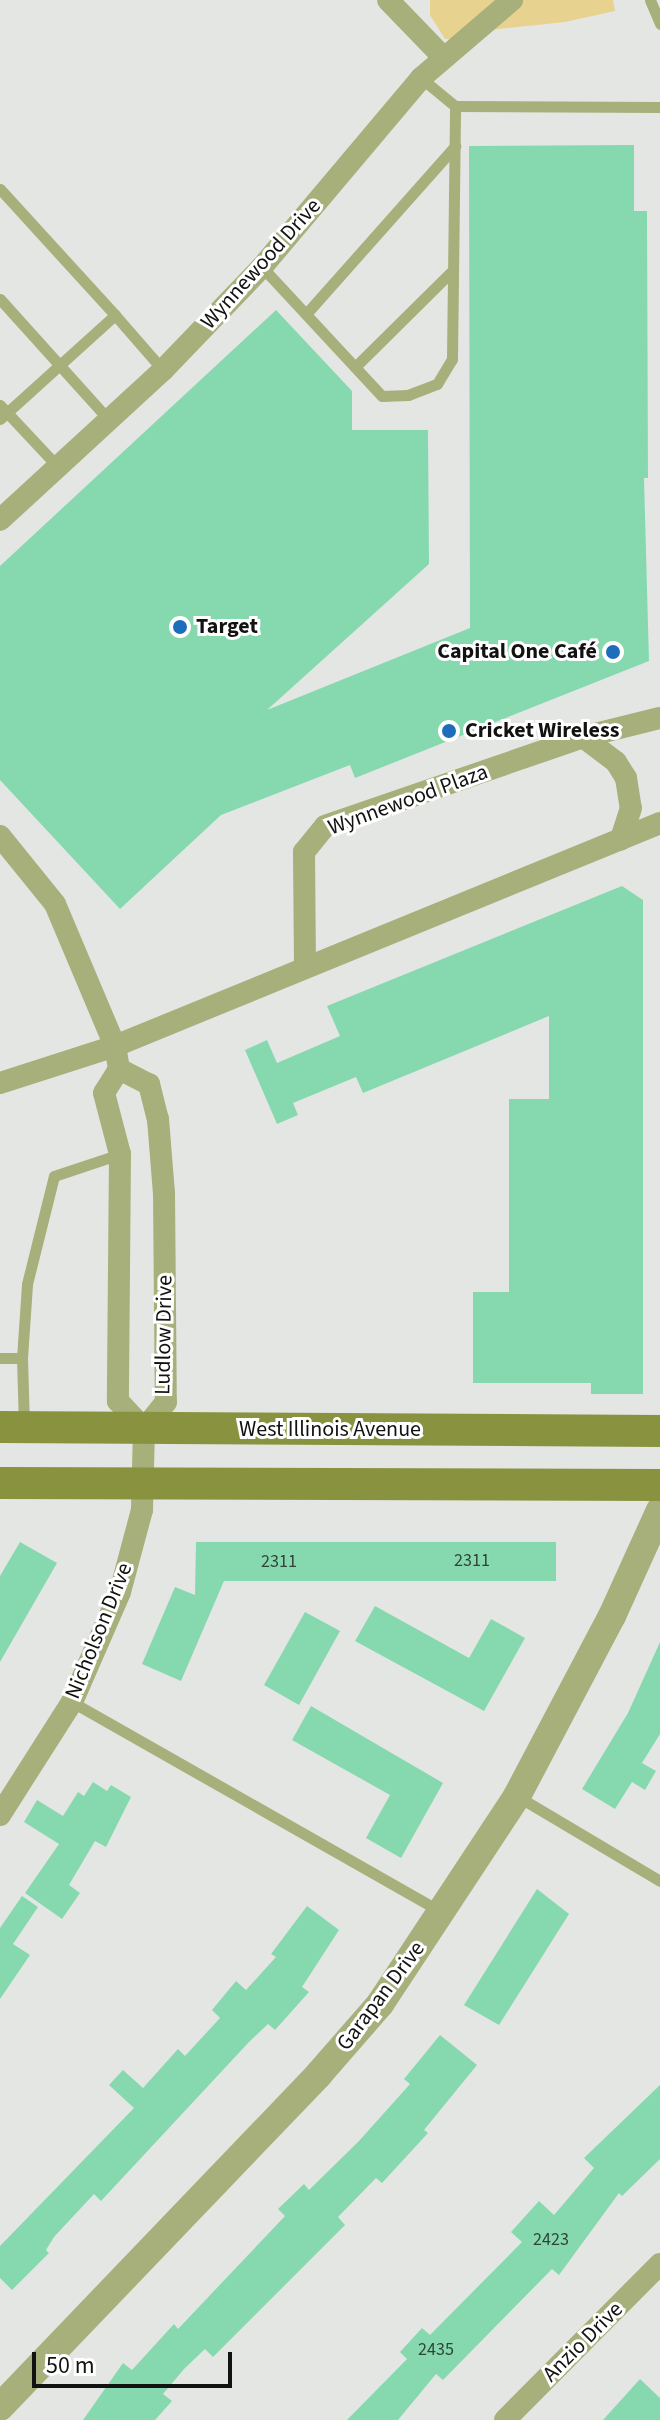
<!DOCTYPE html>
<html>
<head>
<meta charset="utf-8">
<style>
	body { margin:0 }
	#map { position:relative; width:660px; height:2420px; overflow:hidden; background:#e4e6e3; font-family:"Source Sans 3",sans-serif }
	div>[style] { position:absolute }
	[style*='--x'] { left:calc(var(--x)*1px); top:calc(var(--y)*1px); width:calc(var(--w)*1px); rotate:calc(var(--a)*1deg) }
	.green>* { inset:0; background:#e8d28f }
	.building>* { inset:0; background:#86d9af }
	.service>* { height:11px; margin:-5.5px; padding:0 5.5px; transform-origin:5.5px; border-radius:5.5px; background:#a7af7a }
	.minor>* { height:22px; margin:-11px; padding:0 11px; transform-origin:11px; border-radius:11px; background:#a7af7a }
	.tertiary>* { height:28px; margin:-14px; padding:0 14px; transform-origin:14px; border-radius:14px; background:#a7af7a }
	.secondary>* { height:32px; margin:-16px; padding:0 16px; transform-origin:16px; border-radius:16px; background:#89933f }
	.dots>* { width:22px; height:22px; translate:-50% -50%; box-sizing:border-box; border:4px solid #fff; border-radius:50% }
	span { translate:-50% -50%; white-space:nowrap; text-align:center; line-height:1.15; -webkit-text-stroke:6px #fff; paint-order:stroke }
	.number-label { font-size:18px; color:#2f4438 }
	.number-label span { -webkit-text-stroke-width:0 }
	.street-label { font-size:22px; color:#121311 }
	.poi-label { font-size:22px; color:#121311; font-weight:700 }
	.left { translate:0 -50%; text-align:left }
	.right { translate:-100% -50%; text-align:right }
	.scale { position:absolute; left:32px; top:2352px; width:200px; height:36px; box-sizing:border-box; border:4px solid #121311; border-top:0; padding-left:10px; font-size:24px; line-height:28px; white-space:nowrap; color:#121311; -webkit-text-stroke:6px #fff; paint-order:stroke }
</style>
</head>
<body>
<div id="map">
	<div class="green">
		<i style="clip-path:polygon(430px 0,613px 0,615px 11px,565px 22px,489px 30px,467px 40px,445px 39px,430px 15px)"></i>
	</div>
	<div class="building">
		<i style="clip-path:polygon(634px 145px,634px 211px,647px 211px,648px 478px,644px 478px,649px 661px,355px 778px,350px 765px,221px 815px,120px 909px,0 780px,0 566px,276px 310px,352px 391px,352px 430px,428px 430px,429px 564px,267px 710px,470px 628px,469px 146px)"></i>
		<i style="clip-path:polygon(622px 886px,643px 900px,643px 1394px,591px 1394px,591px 1383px,473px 1383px,473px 1292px,509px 1292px,509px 1099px,549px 1099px,549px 1016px,363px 1093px,356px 1077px,293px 1103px,298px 1115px,277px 1124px,245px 1050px,267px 1040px,277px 1063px,340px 1036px,327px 1006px)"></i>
		<i style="clip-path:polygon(20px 1542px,57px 1563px,0 1662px,0 1576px)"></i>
		<i style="clip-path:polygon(196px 1542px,556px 1542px,556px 1581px,224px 1581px,181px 1681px,142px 1664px,175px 1587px,195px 1595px)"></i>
		<i style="clip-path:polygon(375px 1606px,469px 1658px,491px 1619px,525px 1638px,484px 1711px,355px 1641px)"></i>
		<i style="clip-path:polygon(305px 1612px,340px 1631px,299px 1705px,264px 1685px)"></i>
		<i style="clip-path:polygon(660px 1642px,660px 1734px,642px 1763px,656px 1771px,645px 1790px,632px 1782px,615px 1809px,582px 1789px,628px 1713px)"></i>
		<i style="clip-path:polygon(311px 1706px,443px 1783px,401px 1858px,366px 1838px,390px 1795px,292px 1740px)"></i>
		<i style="clip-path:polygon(93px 1782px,107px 1791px,111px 1785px,131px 1797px,106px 1847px,95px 1841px,69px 1885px,80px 1893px,62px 1919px,25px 1893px,59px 1844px,24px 1822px,37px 1800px,63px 1816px,78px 1792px,84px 1796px)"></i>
		<i style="clip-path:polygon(537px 1889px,569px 1914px,499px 2025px,464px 2005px)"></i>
		<i style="clip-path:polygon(22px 1896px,38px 1907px,13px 1944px,30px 1955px,0 1999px,0 1928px)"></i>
		<i style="clip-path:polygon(307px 1906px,339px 1930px,302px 1987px,309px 1992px,275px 2030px,268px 2024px,249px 2042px,101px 2201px,94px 2194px,54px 2237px,46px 2250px,49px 2253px,12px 2290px,0 2278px,0 2246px,134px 2108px,109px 2085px,123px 2070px,143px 2088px,178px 2049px,185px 2056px,220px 2018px,212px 2010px,236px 1981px,246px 1990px,276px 1957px,271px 1954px)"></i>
		<i style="clip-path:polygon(440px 2035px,477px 2065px,424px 2130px,428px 2133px,382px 2183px,376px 2178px,338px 2217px,345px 2225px,213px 2357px,205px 2349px,184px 2369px,163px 2394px,172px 2401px,155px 2420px,83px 2420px,123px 2363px,132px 2370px,174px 2324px,178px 2329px,285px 2216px,278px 2209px,304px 2184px,309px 2190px,359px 2141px,410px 2084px,404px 2079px)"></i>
		<i style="clip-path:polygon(660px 2085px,660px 2159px,622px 2196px,619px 2193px,559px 2275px,552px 2269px,443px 2380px,436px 2374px,398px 2420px,347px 2420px,407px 2359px,400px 2352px,422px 2328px,430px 2335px,522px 2242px,511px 2232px,539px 2201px,554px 2215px,594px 2168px,584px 2158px)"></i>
		<i style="clip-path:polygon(640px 2379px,660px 2398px,660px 2420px,603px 2420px)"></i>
	</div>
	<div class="service">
		<i style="--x:650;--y:0;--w:26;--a:67"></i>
		<i style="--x:421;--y:78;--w:44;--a:39.5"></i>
		<i style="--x:455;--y:106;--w:205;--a:0.3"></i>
		<i style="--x:0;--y:189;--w:171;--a:47.6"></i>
		<i style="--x:115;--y:315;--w:155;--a:137.9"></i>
		<i style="--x:262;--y:267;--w:176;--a:47.1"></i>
		<i style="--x:382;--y:396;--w:26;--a:-2"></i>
		<i style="--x:408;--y:395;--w:31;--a:-21"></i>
		<i style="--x:437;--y:384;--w:29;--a:-59"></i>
		<i style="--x:452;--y:359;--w:253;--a:-89.3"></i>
		<i style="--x:0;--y:299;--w:163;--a:48"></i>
		<i style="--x:306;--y:314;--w:225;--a:-48.4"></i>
		<i style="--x:115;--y:315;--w:73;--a:48.9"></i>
		<i style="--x:355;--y:367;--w:138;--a:-44.7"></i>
		<i style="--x:0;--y:405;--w:85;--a:46.9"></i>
		<i style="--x:0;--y:1358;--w:22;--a:0"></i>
		<i style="--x:22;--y:1358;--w:74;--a:-86.1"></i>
		<i style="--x:27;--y:1284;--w:111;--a:-76"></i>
		<i style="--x:54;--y:1176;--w:70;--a:-18.4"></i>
		<i style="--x:22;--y:1358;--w:68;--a:88.3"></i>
		<i style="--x:72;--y:1702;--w:423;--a:29.6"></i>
		<i style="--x:517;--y:1796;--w:166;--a:30.7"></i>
	</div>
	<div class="minor">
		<i style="--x:388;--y:0;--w:78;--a:46"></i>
		<i style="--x:0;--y:520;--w:222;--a:-42.6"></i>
		<i style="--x:163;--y:370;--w:143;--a:-46.1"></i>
		<i style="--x:262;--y:267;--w:247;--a:-49.9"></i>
		<i style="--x:421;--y:78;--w:120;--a:-40.6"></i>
		<i style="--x:583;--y:737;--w:41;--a:37.1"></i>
		<i style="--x:616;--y:762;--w:19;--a:58"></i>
		<i style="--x:626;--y:778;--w:30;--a:81"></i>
		<i style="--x:631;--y:808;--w:33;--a:108"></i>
		<i style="--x:0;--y:836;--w:87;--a:51"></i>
		<i style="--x:55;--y:904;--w:154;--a:67.1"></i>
		<i style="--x:115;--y:1046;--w:23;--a:80"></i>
		<i style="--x:119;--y:1069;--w:28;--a:122"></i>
		<i style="--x:104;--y:1093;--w:63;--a:75.3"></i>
		<i style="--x:120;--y:1154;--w:247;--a:90.5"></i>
		<i style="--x:118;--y:1401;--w:38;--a:47"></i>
		<i style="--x:305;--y:967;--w:115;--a:-90.5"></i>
		<i style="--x:304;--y:852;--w:33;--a:-51"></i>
		<i style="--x:325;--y:826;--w:273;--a:-19"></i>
		<i style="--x:583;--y:737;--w:79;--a:-13.9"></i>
		<i style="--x:119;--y:1069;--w:34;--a:27"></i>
		<i style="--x:149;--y:1084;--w:36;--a:76"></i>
		<i style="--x:158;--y:1119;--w:74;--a:85.4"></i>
		<i style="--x:164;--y:1193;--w:209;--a:89.5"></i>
		<i style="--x:166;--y:1402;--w:35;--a:129"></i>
		<i style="--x:0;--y:1083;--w:121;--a:-17.8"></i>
		<i style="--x:115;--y:1046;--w:589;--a:-22.25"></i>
		<i style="--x:0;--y:1815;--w:134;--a:-57.5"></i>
		<i style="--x:72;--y:1702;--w:120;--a:-66.4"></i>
		<i style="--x:120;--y:1592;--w:85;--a:-75"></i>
		<i style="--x:142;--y:1510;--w:81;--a:-88.6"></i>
		<i style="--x:505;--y:2420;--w:220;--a:-45.2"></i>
	</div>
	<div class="tertiary">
		<i style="--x:0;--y:2407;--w:461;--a:-46.2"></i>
		<i style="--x:319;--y:2074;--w:93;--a:-48.9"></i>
		<i style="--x:380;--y:2004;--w:249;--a:-56.6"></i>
		<i style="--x:517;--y:1796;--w:204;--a:-62.2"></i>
		<i style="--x:612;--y:1616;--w:116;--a:-65.6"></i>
	</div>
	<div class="secondary">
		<i style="--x:0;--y:1427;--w:660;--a:0.35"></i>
		<i style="--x:0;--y:1483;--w:660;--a:0.17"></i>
	</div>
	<div class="dots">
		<i style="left:180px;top:627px;background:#1e6dbc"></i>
		<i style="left:613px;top:652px;background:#1e6dbc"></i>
		<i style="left:449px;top:731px;background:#1e6dbc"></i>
	</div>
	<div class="number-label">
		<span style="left:472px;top:1561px">2311</span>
		<span style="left:279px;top:1562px">2311</span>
		<span style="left:551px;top:2240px">2423</span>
		<span style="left:436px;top:2350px">2435</span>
	</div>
	<div class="street-label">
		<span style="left:261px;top:264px;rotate:-48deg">Wynnewood Drive</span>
		<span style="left:408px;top:800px;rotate:-20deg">Wynnewood Plaza</span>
		<span style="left:164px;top:1335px;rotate:-89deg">Ludlow Drive</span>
		<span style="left:330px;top:1430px">West Illinois Avenue</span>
		<span style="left:99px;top:1631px;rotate:-68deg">Nicholson Drive</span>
		<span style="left:381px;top:1996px;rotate:-53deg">Garapan Drive</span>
		<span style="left:583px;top:2342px;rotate:-45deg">Anzio Drive</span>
	</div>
	<div class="poi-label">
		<span class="left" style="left:196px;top:627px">Target</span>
		<span class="right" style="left:597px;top:652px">Capital One Café</span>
		<span class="left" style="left:465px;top:731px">Cricket Wireless</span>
	</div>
	<div class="scale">50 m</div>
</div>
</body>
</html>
